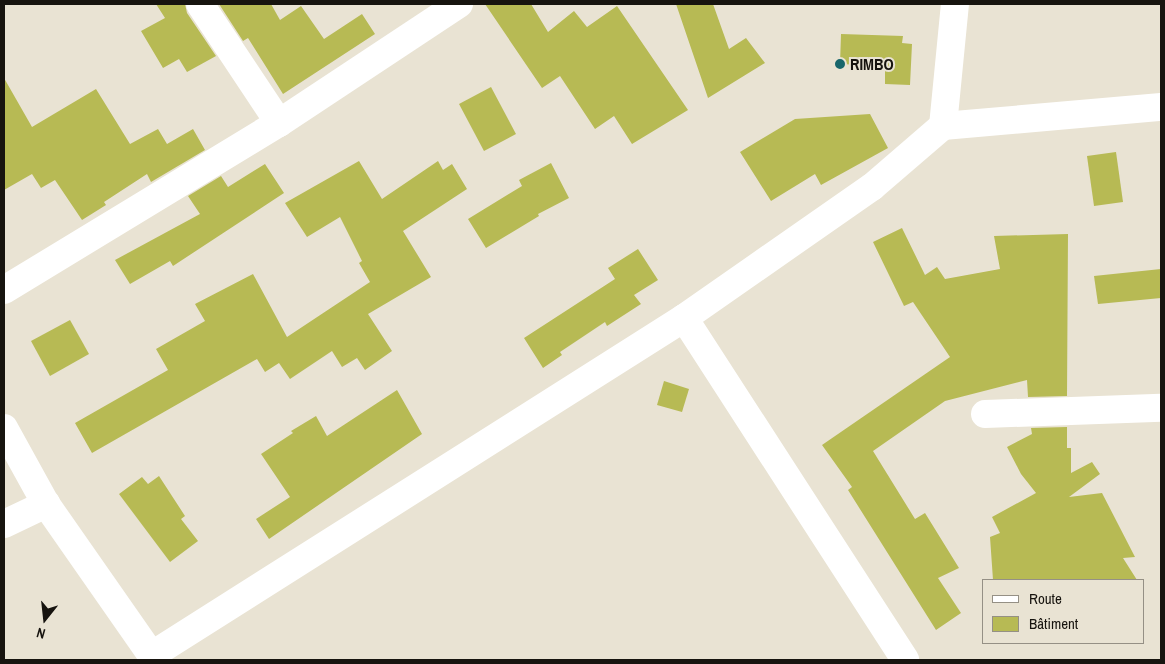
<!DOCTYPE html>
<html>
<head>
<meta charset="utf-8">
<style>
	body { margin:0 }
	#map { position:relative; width:1165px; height:664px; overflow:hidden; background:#e9e3d3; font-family:"Archivo Narrow",sans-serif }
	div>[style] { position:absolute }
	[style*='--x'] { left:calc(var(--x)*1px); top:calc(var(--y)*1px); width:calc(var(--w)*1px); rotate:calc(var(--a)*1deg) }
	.building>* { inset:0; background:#b7ba54 }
	.minor>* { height:28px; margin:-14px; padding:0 14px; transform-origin:14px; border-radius:14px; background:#fff }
	.dots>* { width:14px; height:14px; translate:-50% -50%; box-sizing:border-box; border:2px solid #e9e3d3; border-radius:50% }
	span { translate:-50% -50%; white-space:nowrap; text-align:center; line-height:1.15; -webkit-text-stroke:4px #e9e3d3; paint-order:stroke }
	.poi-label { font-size:16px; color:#17140f; font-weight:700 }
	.left { translate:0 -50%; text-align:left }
	.frame { position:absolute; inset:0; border:5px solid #17140f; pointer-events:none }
	.legend { position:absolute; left:982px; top:579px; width:162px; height:65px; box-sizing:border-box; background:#e9e3d3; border:1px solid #959085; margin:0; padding:6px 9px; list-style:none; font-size:15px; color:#17140f }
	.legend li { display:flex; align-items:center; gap:10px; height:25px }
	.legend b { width:25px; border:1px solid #959085 }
	.north { position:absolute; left:20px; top:594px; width:50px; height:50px; -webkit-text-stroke:4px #e9e3d3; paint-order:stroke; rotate:196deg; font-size:14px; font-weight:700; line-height:20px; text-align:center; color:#17140f }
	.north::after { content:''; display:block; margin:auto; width:18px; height:22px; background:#17140f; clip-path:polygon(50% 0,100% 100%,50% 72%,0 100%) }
</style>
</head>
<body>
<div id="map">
	<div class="building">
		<i style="clip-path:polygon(156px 4px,185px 4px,187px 13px,216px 56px,187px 72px,179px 59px,163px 68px,141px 31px,165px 18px)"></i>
		<i style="clip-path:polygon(219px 4px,271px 4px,280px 20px,301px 6px,324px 39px,362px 14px,375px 34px,283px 94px,248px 38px,243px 41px)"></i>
		<i style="clip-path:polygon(485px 4px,531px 4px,548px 32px,574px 11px,587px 27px,617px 6px,688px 110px,632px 144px,614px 116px,595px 129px,560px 76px,542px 88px)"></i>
		<i style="clip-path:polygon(676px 4px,713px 4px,729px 49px,746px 38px,765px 63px,708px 98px)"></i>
		<i style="clip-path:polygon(841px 34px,903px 36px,902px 43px,912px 44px,910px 85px,885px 84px,885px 66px,840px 64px)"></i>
		<i style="clip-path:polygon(4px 78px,32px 127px,96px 89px,130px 144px,158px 129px,167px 144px,193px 129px,205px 150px,151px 182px,147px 174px,104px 202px,106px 205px,82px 220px,55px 180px,41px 188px,32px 174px,4px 190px)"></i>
		<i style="clip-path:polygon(491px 87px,516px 134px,484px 151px,459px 104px)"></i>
		<i style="clip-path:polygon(870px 114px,888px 148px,821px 185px,815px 174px,771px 201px,740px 152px,795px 119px)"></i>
		<i style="clip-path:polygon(1116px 152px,1123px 202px,1094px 206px,1087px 156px)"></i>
		<i style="clip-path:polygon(359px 161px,382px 199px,438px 161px,443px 170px,452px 164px,467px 189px,403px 231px,431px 277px,368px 314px,392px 351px,365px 370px,357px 358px,342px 367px,332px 351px,290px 379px,279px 363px,265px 372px,257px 359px,92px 453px,75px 423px,168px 370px,156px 349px,205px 321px,195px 304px,253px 274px,287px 337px,370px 282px,359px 263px,362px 261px,340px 217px,307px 237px,285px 203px)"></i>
		<i style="clip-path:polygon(551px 163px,569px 198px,538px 214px,539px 216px,486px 248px,468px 219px,522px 186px,519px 180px)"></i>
		<i style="clip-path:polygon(265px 164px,284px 193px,173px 266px,170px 261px,130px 284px,115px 260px,200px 214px,188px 196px,221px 176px,228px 187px)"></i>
		<i style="clip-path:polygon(902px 228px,925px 275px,937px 267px,945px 279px,1000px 269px,994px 236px,1068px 234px,1067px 396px,1028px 397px,1027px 380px,945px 401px,873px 451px,915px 519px,925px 513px,959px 568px,938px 578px,961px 613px,936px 630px,848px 490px,852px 487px,822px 445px,950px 357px,913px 302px,904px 306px,873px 242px)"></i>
		<i style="clip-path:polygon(638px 249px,658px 280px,634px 295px,641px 304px,607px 326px,605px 322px,560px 352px,562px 355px,543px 368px,524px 338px,615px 279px,608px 268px)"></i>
		<i style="clip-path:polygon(1161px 269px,1161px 298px,1098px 304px,1094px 276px)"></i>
		<i style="clip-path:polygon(70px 320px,89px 354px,50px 376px,31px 341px)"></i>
		<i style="clip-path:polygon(664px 381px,689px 389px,682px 412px,657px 405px)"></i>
		<i style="clip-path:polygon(397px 390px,422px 434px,269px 539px,256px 519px,290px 497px,261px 454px,293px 433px,291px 431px,316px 416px,327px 436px)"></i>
		<i style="clip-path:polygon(1067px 427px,1067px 448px,1071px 448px,1071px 473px,1092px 462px,1100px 474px,1069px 497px,1102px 493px,1135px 557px,1123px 558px,1137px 580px,993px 580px,990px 537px,1000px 533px,992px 517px,1036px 493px,1021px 474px,1007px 447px,1032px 434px,1031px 428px)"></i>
		<i style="clip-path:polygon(159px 476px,185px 516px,181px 519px,198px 541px,170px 562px,119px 494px,142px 477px,148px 484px)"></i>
	</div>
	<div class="minor">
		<i style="--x:200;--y:4;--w:143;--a:56.4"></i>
		<i style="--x:943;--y:126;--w:123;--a:-84.4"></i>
		<i style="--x:4;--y:290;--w:322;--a:-31.3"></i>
		<i style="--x:279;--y:123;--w:216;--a:-33.5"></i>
		<i style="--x:684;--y:318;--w:407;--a:57.1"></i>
		<i style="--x:985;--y:414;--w:176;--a:-2"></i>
		<i style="--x:4;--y:428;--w:87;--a:61.1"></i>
		<i style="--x:46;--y:504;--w:190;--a:55.1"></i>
		<i style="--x:4;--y:524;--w:47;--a:-25.5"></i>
		<i style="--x:152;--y:655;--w:630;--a:-32.35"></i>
		<i style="--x:684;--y:318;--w:229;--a:-34.9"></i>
		<i style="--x:872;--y:187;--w:94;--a:-40.7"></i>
		<i style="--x:943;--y:126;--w:219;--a:-5"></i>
	</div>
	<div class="dots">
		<i style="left:840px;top:64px;background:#18666b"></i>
	</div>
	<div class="poi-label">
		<span class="left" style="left:850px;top:64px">RIMBO</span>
	</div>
	<div class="frame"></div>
	<ul class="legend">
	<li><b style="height:6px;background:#fff"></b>Route</li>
	<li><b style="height:14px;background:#b7ba54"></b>Bâtiment</li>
	</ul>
	<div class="north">N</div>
</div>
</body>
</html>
